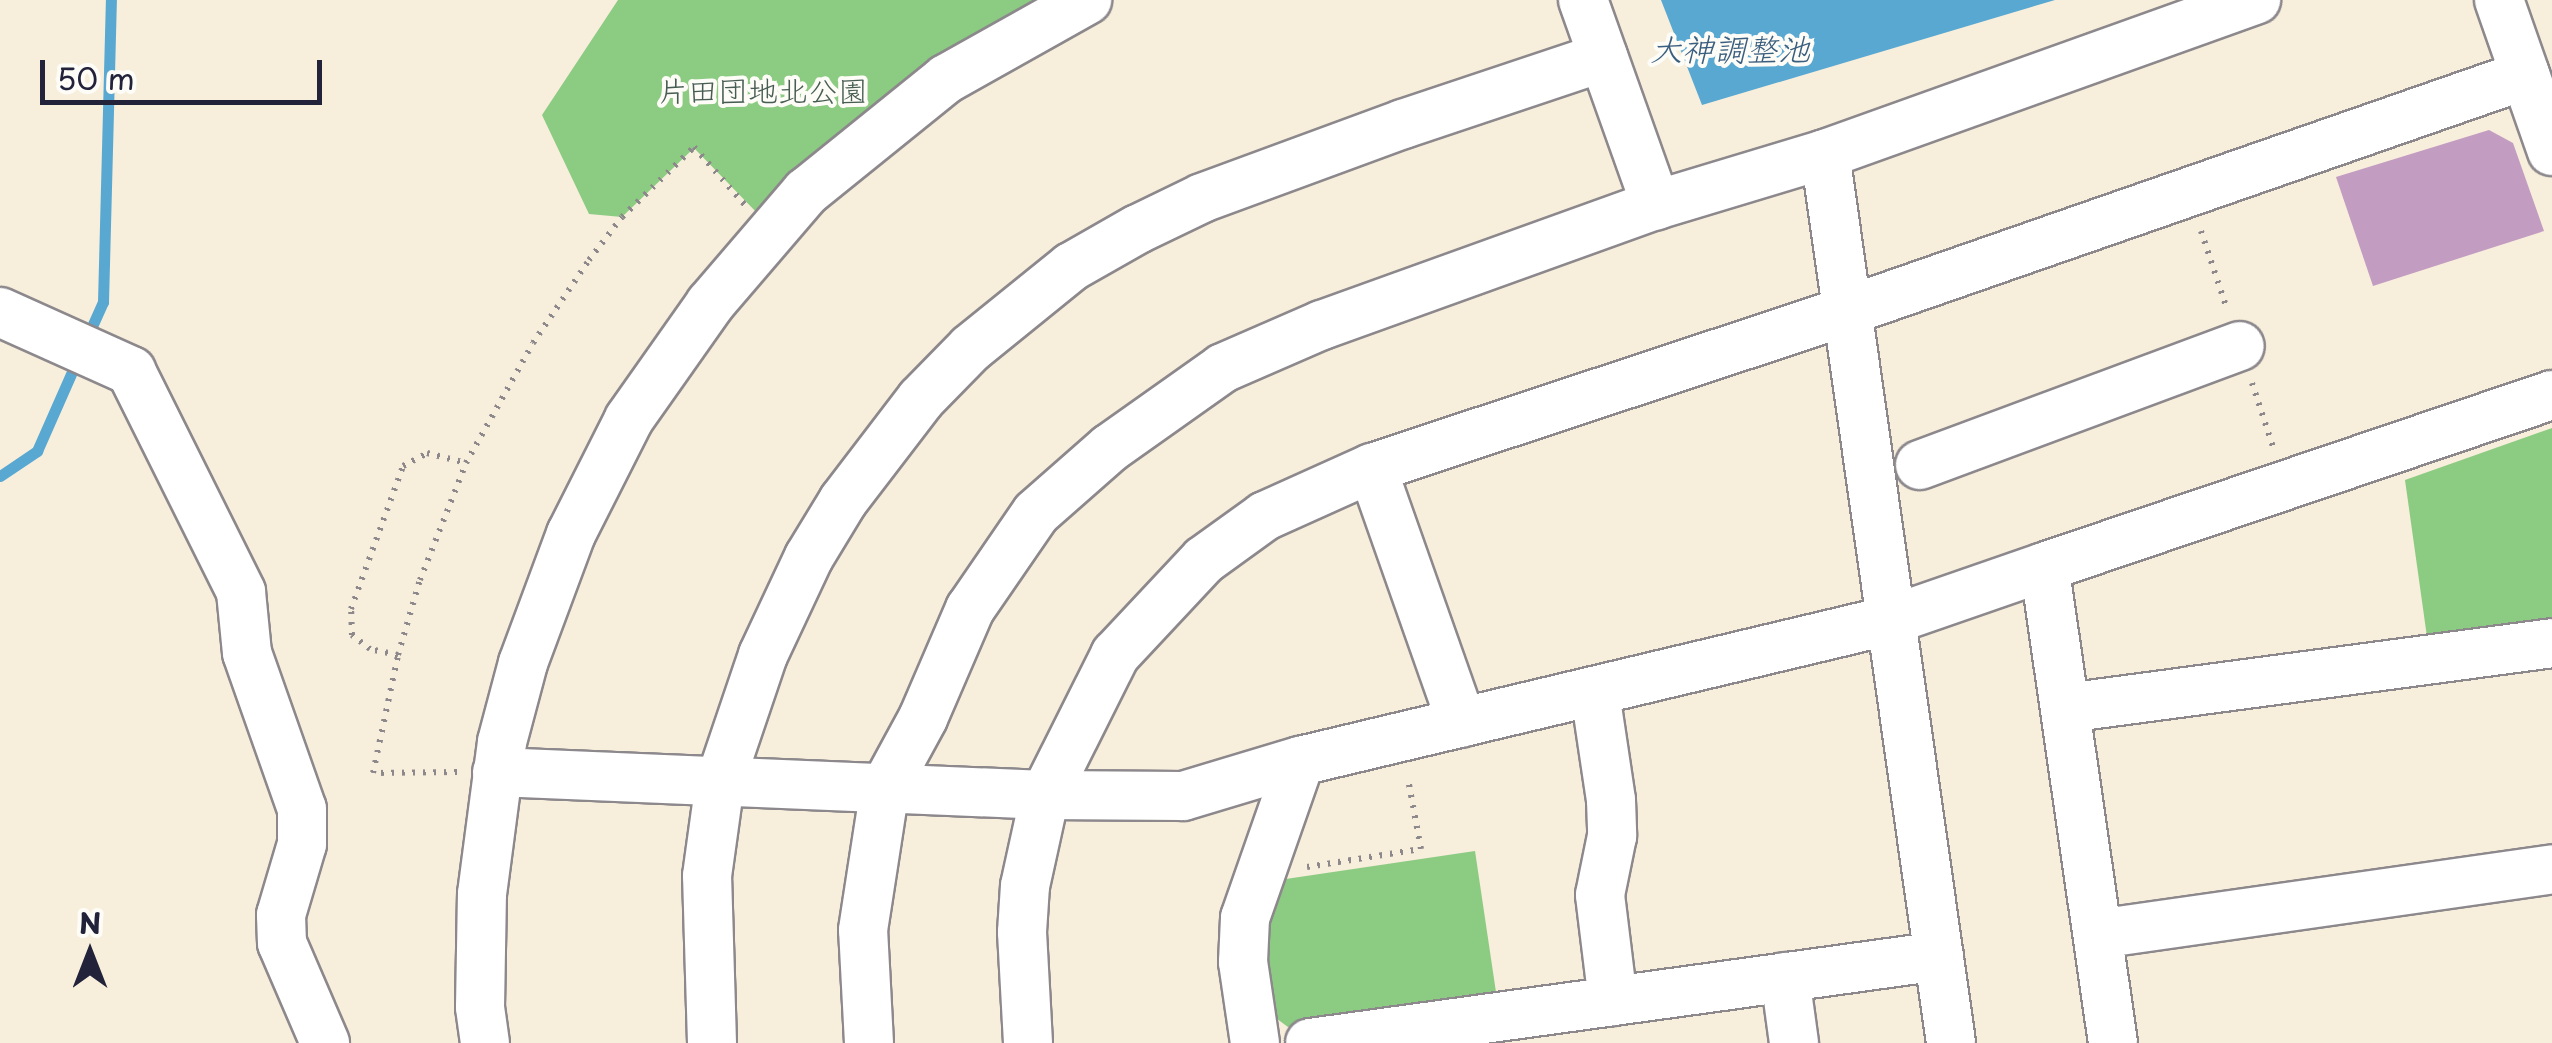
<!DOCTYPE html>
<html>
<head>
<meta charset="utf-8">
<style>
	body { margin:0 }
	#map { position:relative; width:2552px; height:1043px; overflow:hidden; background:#f7eedc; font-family:"Playpen Sans","Klee One",sans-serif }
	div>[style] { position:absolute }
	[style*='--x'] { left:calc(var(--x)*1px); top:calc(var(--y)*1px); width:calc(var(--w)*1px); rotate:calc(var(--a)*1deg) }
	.green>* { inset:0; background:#8ccb82 }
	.water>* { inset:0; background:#58a8d2 }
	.stream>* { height:11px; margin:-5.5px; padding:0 5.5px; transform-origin:5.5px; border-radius:5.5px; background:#58a8d2 }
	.building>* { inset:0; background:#c29cc1 }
	.path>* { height:6px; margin-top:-3px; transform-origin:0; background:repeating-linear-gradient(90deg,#8c888c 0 2.5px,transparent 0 10.5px) }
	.roads { filter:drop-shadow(2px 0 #8c888c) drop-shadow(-2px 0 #8c888c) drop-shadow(0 2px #8c888c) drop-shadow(0 -2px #8c888c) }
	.minor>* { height:48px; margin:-24px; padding:0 24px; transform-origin:24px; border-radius:24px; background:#fff }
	span { translate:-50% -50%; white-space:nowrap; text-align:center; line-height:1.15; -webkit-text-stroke:8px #fdfcf7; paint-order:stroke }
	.park-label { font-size:30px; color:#475d54 }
	.water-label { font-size:32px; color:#3a5e7f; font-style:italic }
	.north { position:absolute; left:40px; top:903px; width:100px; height:100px; -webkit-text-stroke:8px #fdfcf7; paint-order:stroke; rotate:0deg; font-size:28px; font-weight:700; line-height:40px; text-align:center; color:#22223b }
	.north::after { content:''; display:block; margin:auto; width:35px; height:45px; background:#22223b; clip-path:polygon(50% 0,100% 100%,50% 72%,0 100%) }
	.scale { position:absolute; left:40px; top:60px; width:282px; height:45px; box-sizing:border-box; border:5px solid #22223b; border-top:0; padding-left:12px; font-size:30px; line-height:35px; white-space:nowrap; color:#22223b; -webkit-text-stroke:8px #fdfcf7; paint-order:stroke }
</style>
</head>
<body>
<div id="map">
	<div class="green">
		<i style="clip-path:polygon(618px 0,1045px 0,761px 217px,694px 148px,622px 217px,589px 214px,542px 115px)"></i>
		<i style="clip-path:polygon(2552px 428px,2552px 626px,2428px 644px,2405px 480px)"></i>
		<i style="clip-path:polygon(1475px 851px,1497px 999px,1288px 1027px,1269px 1013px,1263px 968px,1265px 921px,1279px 880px)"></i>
	</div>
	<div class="water">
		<i style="clip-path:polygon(1661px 0,2055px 0,1702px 105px)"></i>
	</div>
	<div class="stream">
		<i style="--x:85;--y:342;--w:44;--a:-65.8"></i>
		<i style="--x:103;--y:302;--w:302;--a:-88.5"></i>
		<i style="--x:0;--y:476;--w:45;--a:-34"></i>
		<i style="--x:37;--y:451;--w:102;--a:-66.2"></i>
	</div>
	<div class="building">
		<i style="clip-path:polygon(2489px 130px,2513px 143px,2544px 231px,2373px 286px,2336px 177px)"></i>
	</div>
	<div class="path">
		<i style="--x:2201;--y:231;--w:82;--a:71.6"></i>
		<i style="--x:2252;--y:383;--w:67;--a:71.8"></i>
		<i style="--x:398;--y:655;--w:29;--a:-168"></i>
		<i style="--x:370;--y:649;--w:23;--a:-142"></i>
		<i style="--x:352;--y:635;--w:26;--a:-92"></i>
		<i style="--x:351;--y:609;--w:152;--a:-70"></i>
		<i style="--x:403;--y:466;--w:27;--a:-28"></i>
		<i style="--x:427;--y:453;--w:40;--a:14.4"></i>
		<i style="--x:457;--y:772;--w:84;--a:179.3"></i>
		<i style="--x:373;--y:773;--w:121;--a:-78"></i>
		<i style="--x:398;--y:655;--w:78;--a:-73.7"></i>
		<i style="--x:420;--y:580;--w:126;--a:-68.5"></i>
		<i style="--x:466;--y:463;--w:137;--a:-60.8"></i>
		<i style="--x:533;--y:343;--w:100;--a:-56"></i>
		<i style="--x:589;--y:260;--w:54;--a:-52.5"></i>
		<i style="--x:622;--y:217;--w:100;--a:-44.2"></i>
		<i style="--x:694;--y:147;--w:77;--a:48.7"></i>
		<i style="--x:1307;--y:867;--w:115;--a:-9"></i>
		<i style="--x:1421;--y:849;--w:71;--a:-100.5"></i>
	</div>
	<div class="roads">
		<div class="minor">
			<i style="--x:1583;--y:0;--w:218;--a:70.4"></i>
			<i style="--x:2499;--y:0;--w:160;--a:70.7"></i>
			<i style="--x:1825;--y:154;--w:898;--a:81.93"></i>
			<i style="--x:0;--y:312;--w:144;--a:24.2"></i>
			<i style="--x:131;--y:371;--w:247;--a:63.5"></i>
			<i style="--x:241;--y:592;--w:61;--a:84.4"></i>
			<i style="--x:247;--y:653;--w:165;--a:70.6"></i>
			<i style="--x:302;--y:809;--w:35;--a:90"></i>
			<i style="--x:302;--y:844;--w:74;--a:106.5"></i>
			<i style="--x:281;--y:915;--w:28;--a:88"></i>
			<i style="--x:282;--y:943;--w:109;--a:66.7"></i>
			<i style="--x:1920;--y:465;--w:341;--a:-20.4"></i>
			<i style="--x:1372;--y:468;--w:270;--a:70.6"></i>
			<i style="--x:1595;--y:693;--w:108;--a:81.5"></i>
			<i style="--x:1611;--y:800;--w:36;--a:88"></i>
			<i style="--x:1612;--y:836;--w:60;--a:101.5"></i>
			<i style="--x:1600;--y:895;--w:107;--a:83"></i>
			<i style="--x:2066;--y:708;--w:490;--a:-7.6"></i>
			<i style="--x:497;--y:772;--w:548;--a:2.4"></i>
			<i style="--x:1045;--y:795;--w:138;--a:0.4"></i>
			<i style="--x:1183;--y:796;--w:122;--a:-16.7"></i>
			<i style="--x:2098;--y:934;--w:459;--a:-8.1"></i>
			<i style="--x:1785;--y:977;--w:67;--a:82.2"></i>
			<i style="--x:485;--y:1043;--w:36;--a:-98"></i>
			<i style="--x:480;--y:1007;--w:113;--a:-89"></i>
			<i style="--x:482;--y:894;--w:153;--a:-82.5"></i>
			<i style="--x:502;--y:742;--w:82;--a:-75.1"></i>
			<i style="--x:523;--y:663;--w:138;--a:-69.6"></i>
			<i style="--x:571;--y:534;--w:129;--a:-63.2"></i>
			<i style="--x:629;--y:419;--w:141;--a:-54.8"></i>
			<i style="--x:710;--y:304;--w:148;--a:-49.4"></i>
			<i style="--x:806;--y:192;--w:180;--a:-38.9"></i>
			<i style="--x:946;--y:79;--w:162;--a:-29.3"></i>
			<i style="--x:712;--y:1043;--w:167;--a:-91.7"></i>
			<i style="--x:707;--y:876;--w:95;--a:-82.1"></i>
			<i style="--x:720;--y:782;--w:134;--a:-71.3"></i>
			<i style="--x:763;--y:655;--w:108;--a:-64.9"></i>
			<i style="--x:809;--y:557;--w:66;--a:-58.7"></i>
			<i style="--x:843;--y:501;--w:128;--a:-52.6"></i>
			<i style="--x:921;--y:399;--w:71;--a:-45.6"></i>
			<i style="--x:971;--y:348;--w:129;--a:-39"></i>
			<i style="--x:1071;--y:267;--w:77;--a:-29.6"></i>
			<i style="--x:1138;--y:229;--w:71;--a:-25.8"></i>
			<i style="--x:1202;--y:198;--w:214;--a:-20.2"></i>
			<i style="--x:1403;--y:124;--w:211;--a:-18.5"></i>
			<i style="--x:869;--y:1043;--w:113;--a:-93"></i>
			<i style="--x:863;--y:930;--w:144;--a:-81.2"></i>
			<i style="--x:885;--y:788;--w:80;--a:-61.5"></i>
			<i style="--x:923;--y:718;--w:119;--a:-66.7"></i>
			<i style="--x:970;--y:609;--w:116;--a:-55.5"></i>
			<i style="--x:1036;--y:513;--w:98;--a:-41.3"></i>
			<i style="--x:1110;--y:448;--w:138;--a:-35.3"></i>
			<i style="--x:1223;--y:368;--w:108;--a:-23.5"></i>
			<i style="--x:1322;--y:325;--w:355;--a:-19.8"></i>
			<i style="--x:1656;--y:205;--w:177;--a:-16.8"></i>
			<i style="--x:1825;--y:154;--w:458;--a:-19.7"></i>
			<i style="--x:1028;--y:1043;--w:111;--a:-93.1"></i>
			<i style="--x:1022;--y:932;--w:46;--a:-86.3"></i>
			<i style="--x:1025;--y:886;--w:93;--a:-77.6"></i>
			<i style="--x:1045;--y:795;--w:157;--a:-63.4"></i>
			<i style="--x:1115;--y:655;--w:130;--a:-46.9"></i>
			<i style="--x:1204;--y:560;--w:75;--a:-35.8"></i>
			<i style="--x:1265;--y:516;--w:117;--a:-24.2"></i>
			<i style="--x:1372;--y:468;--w:500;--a:-18.29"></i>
			<i style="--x:1847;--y:311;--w:718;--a:-19.19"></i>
			<i style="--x:1255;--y:1043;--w:82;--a:-98.4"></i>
			<i style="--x:1243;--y:962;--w:44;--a:-87.4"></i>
			<i style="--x:1245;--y:918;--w:166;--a:-70.7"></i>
			<i style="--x:1300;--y:761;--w:608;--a:-13.42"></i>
			<i style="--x:1891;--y:620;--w:162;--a:-19.1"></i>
			<i style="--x:1310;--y:1043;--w:635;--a:-7.87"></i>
			<i style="--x:2113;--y:1043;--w:481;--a:-98.2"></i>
			<i style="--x:2044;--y:567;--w:536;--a:-18.71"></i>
		</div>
	</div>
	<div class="park-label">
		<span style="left:763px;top:90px">片田団地北公園</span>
	</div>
	<div class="water-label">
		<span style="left:1730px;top:48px">大神調整池</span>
	</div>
	<div class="north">N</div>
	<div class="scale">50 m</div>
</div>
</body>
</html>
